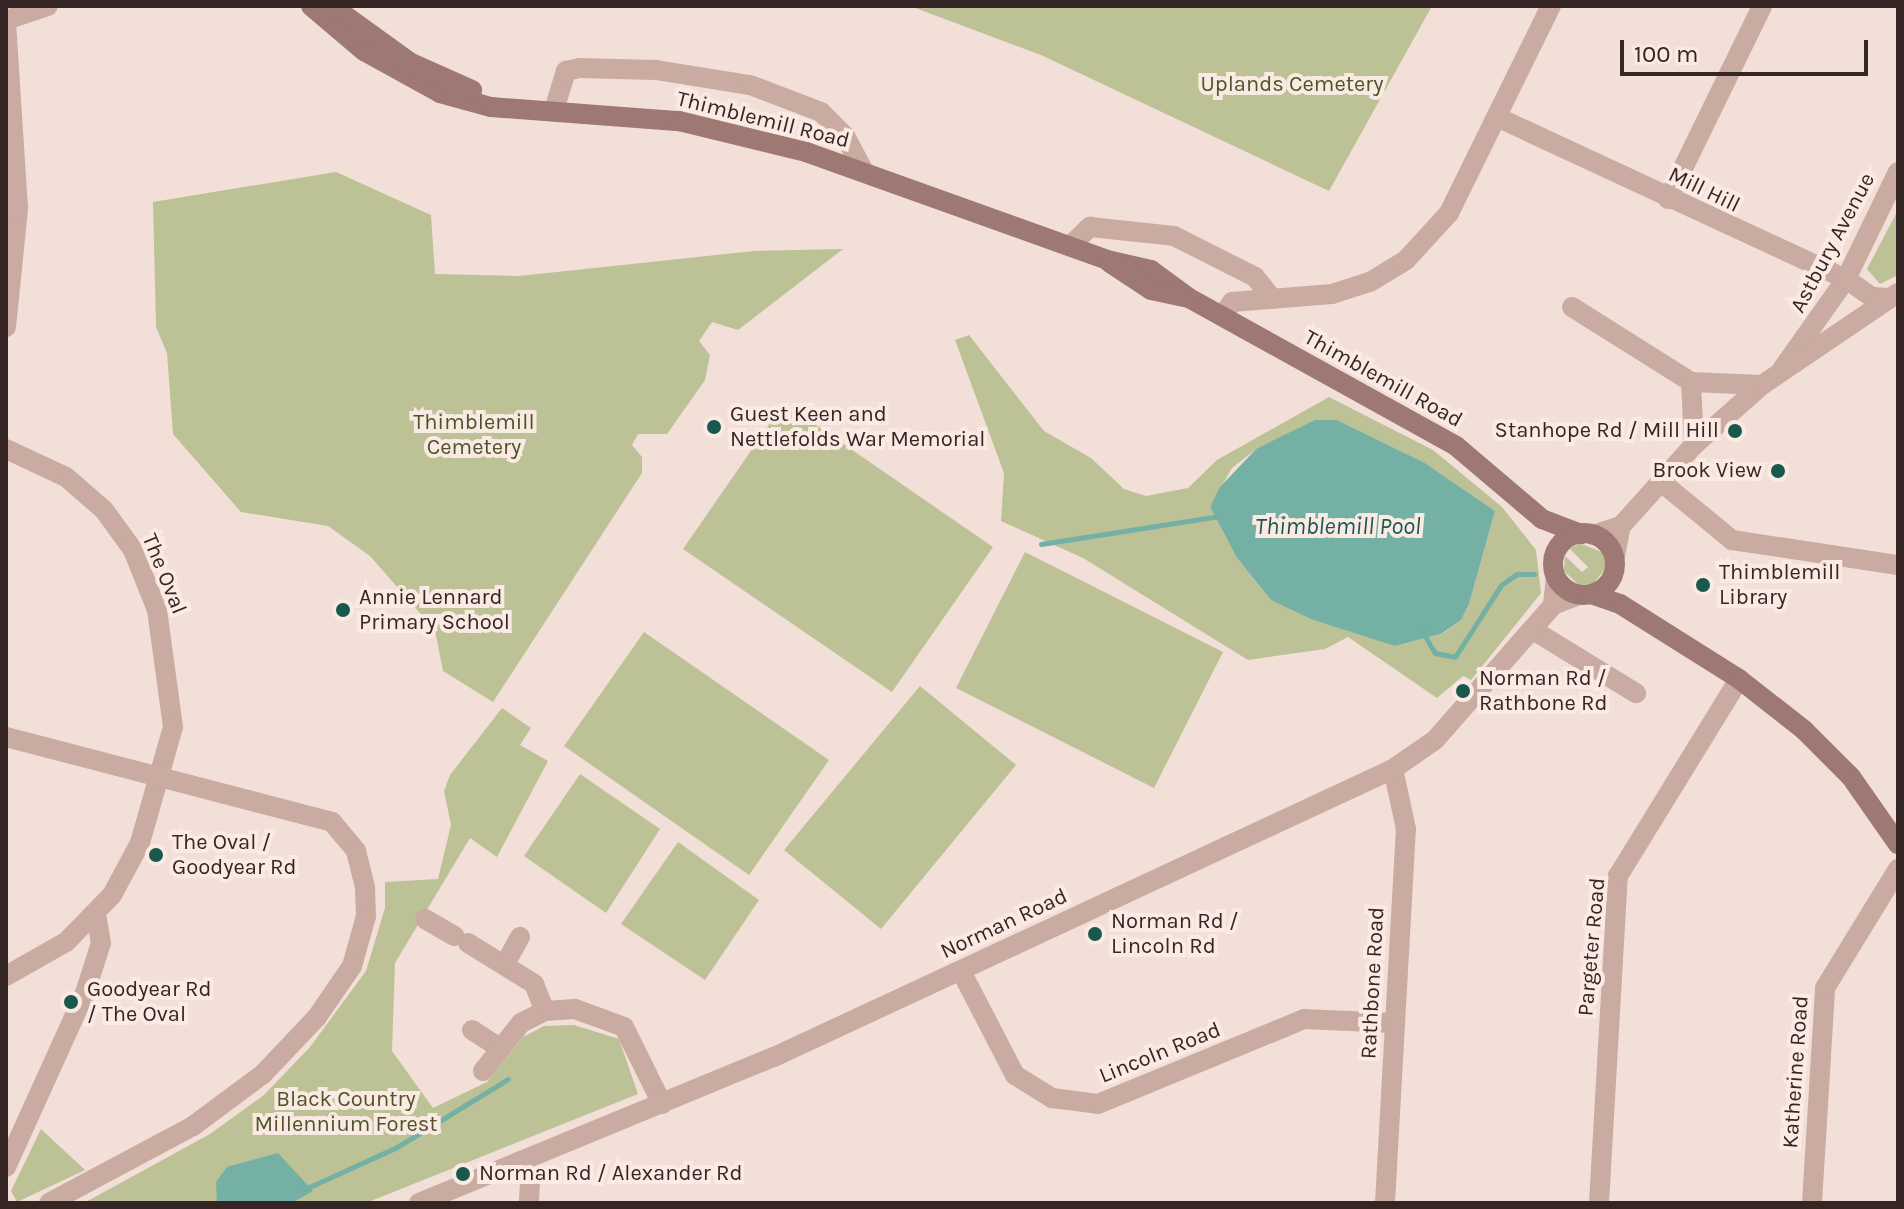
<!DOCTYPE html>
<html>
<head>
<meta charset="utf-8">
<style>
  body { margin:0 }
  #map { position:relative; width:1904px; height:1209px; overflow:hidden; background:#f2dfd7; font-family:Karla,sans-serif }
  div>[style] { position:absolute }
  .green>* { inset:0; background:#bdc196 }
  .water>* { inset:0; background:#74b0a4 }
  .stream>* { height:5px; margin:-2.5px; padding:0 2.5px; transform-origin:2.5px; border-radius:2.5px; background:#74b0a4 }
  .minor>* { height:20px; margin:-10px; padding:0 10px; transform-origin:10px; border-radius:10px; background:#caaba2 }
  .tertiary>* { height:20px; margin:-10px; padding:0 10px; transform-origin:10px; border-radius:10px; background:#caaba2 }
  .secondary>* { height:20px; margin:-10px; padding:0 10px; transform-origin:10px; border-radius:10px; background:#9e7974 }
  .secondary>.ring { margin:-10px; padding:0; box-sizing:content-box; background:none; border:20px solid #9e7974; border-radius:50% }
  .dots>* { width:22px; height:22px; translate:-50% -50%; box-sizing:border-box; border:4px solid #faeae3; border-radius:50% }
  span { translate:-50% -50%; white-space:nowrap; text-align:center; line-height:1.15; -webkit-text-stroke:8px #faeae3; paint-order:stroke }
  .park-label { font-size:22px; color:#4e5428 }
  .street-label { font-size:22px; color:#352625 }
  .poi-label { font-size:22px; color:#352625 }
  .left { translate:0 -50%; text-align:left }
  .right { translate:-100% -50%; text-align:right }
  .water-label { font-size:24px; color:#19584d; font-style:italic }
  .frame { position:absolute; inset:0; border:8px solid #352625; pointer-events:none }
  .scale { position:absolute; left:1620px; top:40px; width:248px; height:36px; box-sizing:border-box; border:4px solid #352625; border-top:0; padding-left:10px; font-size:24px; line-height:28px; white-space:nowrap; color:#352625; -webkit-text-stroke:6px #faeae3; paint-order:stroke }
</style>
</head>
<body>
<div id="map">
  <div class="green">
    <i style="clip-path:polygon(910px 6px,1432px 6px,1329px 191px,1041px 55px)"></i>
    <i style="clip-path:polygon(336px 172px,431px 215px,435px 274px,519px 276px,754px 251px,843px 249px,738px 330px,712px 322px,699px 341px,710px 355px,705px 380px,667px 434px,638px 434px,632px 445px,642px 457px,642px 473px,493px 702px,443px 671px,435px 630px,370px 556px,328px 526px,241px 512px,173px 434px,167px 353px,156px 327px,153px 202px)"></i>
    <i style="clip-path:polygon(1898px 210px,1898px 275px,1880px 284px,1867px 269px)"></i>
    <i style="clip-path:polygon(evenodd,969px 335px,1044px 431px,1091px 458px,1124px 489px,1146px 496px,1188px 488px,1217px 460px,1329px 397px,1433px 450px,1502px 507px,1536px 550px,1541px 593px,1471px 680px,1463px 676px,1437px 698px,1348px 637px,1325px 649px,1248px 660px,1083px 558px,1001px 521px,1004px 473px,955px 340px,969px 335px,1337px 420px,1425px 463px,1495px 511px,1469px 604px,1461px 620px,1442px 634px,1395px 646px,1271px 600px,1237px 558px,1210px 507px,1232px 468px,1256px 449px,1337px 420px)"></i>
    <i style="clip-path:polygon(784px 403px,993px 547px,892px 692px,683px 549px)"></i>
    <i style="clip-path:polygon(1579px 543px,1604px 553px,1606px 568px,1593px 584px,1579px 585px,1564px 571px,1565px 556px,1582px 572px,1588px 567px,1570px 549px)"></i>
    <i style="clip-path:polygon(1025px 552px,1223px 652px,1154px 788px,956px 688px)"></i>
    <i style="clip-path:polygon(644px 632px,829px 760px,749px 875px,564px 746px)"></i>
    <i style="clip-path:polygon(920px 686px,1016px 765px,881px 929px,784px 850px)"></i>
    <i style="clip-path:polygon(502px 708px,531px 728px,520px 745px,548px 761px,497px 857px,470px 838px,395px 963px,392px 1051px,433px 1108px,487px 1082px,523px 1037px,544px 1026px,574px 1025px,619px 1039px,638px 1094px,366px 1203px,84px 1203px,210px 1134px,264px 1095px,310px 1047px,366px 971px,385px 908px,385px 882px,438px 879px,451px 825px,444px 791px,450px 775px)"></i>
    <i style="clip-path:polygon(580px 774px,660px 829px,606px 913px,524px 856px)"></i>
    <i style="clip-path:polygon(678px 842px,759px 900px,705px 980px,621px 924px)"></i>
    <i style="clip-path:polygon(41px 1129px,85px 1170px,17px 1202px,11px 1191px)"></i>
  </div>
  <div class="water">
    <i style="clip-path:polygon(1315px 420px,1337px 420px,1425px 463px,1495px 511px,1469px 604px,1461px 620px,1441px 634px,1395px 646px,1311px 619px,1271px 600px,1237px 558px,1210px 507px,1220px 487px,1256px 449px)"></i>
    <i style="clip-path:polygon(278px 1153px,313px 1191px,292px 1203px,217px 1203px,216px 1182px,227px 1167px)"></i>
  </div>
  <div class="stream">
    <i style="left:1041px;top:544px;width:181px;rotate:-8.9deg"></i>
    <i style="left:1423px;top:633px;width:23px;rotate:59deg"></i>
    <i style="left:1435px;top:653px;width:20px;rotate:11deg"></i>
    <i style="left:1455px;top:657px;width:85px;rotate:-57.4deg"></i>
    <i style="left:1501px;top:585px;width:19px;rotate:-35deg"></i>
    <i style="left:1517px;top:574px;width:17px"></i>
    <i style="left:305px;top:1189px;width:101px;rotate:-24.5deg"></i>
    <i style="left:397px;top:1147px;width:130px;rotate:-31.5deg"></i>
  </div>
  <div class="minor">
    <i style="left:6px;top:20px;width:44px;rotate:-18.4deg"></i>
    <i style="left:554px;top:110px;width:41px;rotate:-72.9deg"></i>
    <i style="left:566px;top:71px;width:14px;rotate:-12deg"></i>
    <i style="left:580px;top:68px;width:76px;rotate:1.5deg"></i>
    <i style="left:656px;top:70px;width:95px;rotate:9.1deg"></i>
    <i style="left:750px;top:85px;width:76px;rotate:20.8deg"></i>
    <i style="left:821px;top:112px;width:34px;rotate:45deg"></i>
    <i style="left:845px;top:136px;width:40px;rotate:62deg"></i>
    <i style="left:1499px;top:118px;width:383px;rotate:24.9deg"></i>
    <i style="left:1846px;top:279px;width:32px;rotate:35deg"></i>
    <i style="left:1872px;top:297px;width:17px;rotate:3deg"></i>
    <i style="left:1668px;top:199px;width:215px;rotate:-64deg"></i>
    <i style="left:1070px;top:246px;width:28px;rotate:-44deg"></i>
    <i style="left:1090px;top:227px;width:84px;rotate:6.1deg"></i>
    <i style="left:1174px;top:236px;width:91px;rotate:26.8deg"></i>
    <i style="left:1255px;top:277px;width:28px;rotate:51deg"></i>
    <i style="left:1572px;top:307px;width:141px;rotate:32.2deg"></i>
    <i style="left:1223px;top:315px;width:16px;rotate:-55deg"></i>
    <i style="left:1232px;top:302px;width:100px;rotate:-4.6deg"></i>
    <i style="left:1332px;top:294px;width:40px;rotate:-18deg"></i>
    <i style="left:1370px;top:282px;width:42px;rotate:-31.4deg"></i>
    <i style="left:1406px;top:260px;width:64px;rotate:-47.5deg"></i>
    <i style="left:1449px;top:213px;width:231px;rotate:-63.8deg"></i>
    <i style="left:6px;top:327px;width:120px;rotate:-84.2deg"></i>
    <i style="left:18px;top:208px;width:188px;rotate:-93.7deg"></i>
    <i style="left:1783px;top:368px;width:109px;rotate:-54.7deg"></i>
    <i style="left:1846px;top:279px;width:119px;rotate:-64.1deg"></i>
    <i style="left:1694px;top:445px;width:63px;rotate:-92.7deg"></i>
    <i style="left:1691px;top:382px;width:71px;rotate:2.4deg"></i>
    <i style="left:6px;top:449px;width:66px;rotate:25deg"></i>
    <i style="left:66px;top:477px;width:50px;rotate:41deg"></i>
    <i style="left:104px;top:510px;width:49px;rotate:54.1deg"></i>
    <i style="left:133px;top:550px;width:65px;rotate:68.2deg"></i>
    <i style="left:157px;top:610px;width:118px;rotate:82.2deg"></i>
    <i style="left:173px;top:727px;width:121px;rotate:105.9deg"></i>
    <i style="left:140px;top:843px;width:59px;rotate:118.3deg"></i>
    <i style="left:112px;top:895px;width:66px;rotate:134.4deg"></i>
    <i style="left:66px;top:942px;width:69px;rotate:150.5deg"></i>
    <i style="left:1660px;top:481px;width:93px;rotate:39.3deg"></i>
    <i style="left:1732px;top:540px;width:168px;rotate:8.6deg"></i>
    <i style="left:1533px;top:630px;width:121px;rotate:31.5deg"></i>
    <i style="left:6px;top:737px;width:337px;rotate:14.6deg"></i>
    <i style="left:332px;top:822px;width:38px;rotate:50deg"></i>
    <i style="left:356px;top:851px;width:38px;rotate:76deg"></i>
    <i style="left:365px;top:888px;width:28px;rotate:88deg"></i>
    <i style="left:366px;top:916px;width:52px;rotate:105.6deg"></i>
    <i style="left:352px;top:966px;width:62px;rotate:124.5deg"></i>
    <i style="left:317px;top:1017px;width:79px;rotate:133.5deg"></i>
    <i style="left:263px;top:1074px;width:87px;rotate:143.4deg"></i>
    <i style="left:193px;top:1126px;width:163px;rotate:151.9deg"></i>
    <i style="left:425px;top:919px;width:34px;rotate:30deg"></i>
    <i style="left:468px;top:943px;width:78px;rotate:31.8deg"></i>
    <i style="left:534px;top:984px;width:29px;rotate:68deg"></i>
    <i style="left:505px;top:964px;width:31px;rotate:-61deg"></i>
    <i style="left:961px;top:971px;width:117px;rotate:62.6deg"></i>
    <i style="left:1015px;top:1075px;width:44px;rotate:31.9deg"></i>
    <i style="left:1052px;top:1098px;width:46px;rotate:7.4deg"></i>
    <i style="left:1098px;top:1104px;width:223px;rotate:-22.4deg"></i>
    <i style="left:1304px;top:1019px;width:90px;rotate:2.5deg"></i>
    <i style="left:472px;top:1030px;width:30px;rotate:33deg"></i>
    <i style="left:483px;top:1071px;width:61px;rotate:-51.6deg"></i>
    <i style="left:521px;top:1023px;width:27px;rotate:-27deg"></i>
    <i style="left:545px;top:1011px;width:30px;rotate:-4deg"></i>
    <i style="left:575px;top:1009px;width:52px;rotate:20.2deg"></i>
    <i style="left:624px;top:1027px;width:86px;rotate:63.7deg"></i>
    <i style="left:520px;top:1161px;width:23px;rotate:65deg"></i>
    <i style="left:530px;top:1182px;width:21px;rotate:93deg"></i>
    <i style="left:6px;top:1167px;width:191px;rotate:-65.6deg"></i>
    <i style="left:85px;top:993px;width:52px;rotate:-72.3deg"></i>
    <i style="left:101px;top:943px;width:28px;rotate:-100deg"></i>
    <i style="left:1385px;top:1203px;width:375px;rotate:-86.8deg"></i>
    <i style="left:1406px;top:829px;width:61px;rotate:-102.2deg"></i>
    <i style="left:1599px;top:1203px;width:328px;rotate:-86.7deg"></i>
    <i style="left:1618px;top:876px;width:231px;rotate:-58.4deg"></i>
    <i style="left:1812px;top:1203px;width:215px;rotate:-86.5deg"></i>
    <i style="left:1825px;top:988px;width:140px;rotate:-58.5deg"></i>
  </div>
  <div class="tertiary">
    <i style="left:1593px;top:535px;width:29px;rotate:-18deg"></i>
    <i style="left:1621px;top:526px;width:109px;rotate:-48deg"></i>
    <i style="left:1694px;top:445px;width:91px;rotate:-41.4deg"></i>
    <i style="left:1762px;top:385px;width:164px;rotate:-34.1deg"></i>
    <i style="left:1614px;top:561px;width:36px;rotate:-79deg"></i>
    <i style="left:1553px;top:605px;width:27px;rotate:-84deg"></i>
    <i style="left:419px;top:1203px;width:384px;rotate:-22.4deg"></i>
    <i style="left:774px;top:1057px;width:683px;rotate:-24.95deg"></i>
    <i style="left:1393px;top:769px;width:51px;rotate:-34.6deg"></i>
    <i style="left:1435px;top:740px;width:179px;rotate:-48.8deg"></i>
    <i style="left:1553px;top:605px;width:28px;rotate:-21deg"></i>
  </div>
  <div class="secondary">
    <i style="left:311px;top:6px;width:70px;rotate:40.3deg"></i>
    <i style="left:364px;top:51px;width:87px;rotate:28.9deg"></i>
    <i style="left:440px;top:93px;width:53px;rotate:15.4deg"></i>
    <i style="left:491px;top:107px;width:189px;rotate:4.3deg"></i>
    <i style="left:679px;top:121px;width:131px;rotate:13.7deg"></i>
    <i style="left:806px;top:152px;width:320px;rotate:19.7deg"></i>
    <i style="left:1107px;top:260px;width:45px;rotate:12.8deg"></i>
    <i style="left:1151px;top:270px;width:47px;rotate:36.4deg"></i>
    <i style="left:1189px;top:298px;width:305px;rotate:29deg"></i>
    <i style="left:1456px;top:446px;width:113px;rotate:40.3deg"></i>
    <i style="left:1542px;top:519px;width:42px;rotate:21deg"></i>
    <i style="left:332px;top:6px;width:97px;rotate:35.8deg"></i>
    <i style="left:411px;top:63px;width:67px;rotate:23.9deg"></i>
    <i style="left:1110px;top:263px;width:49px;rotate:33.4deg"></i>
    <i style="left:1151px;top:290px;width:35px;rotate:12deg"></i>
    <i class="ring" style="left:1553px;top:533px;width:42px;height:42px"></i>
    <i style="left:1591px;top:594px;width:31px;rotate:19deg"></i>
    <i style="left:1620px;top:604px;width:141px;rotate:32.2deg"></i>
    <i style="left:1739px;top:679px;width:83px;rotate:38.1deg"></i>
    <i style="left:1804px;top:730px;width:66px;rotate:45deg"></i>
    <i style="left:1851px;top:777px;width:82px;rotate:55deg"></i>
  </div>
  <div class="dots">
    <i style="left:714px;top:427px;background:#19584d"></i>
    <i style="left:1735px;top:431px;background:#19584d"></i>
    <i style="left:1778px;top:471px;background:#19584d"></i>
    <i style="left:1703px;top:585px;background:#19584d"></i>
    <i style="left:343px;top:610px;background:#19584d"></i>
    <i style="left:1463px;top:691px;background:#19584d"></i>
    <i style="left:156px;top:855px;background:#19584d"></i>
    <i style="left:1095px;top:934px;background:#19584d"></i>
    <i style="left:71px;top:1002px;background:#19584d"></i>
    <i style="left:463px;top:1174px;background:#19584d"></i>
  </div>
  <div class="park-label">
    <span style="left:1292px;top:85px">Uplands Cemetery</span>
    <span style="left:474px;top:435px">Thimblemill<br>Cemetery</span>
    <span style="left:346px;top:1112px">Black Country<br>Millennium Forest</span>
  </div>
  <div class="street-label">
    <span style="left:763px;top:120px;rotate:14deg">Thimblemill Road</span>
    <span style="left:1704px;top:190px;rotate:26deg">Mill Hill</span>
    <span style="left:1833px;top:243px;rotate:-62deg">Astbury Avenue</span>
    <span style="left:1383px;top:379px;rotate:29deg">Thimblemill Road</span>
    <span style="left:164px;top:574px;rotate:68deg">The Oval</span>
    <span style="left:1004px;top:924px;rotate:-25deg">Norman Road</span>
    <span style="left:1592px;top:947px;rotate:-85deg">Pargeter Road</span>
    <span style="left:1373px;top:983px;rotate:-87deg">Rathbone Road</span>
    <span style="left:1160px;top:1053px;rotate:-22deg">Lincoln Road</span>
    <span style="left:1796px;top:1072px;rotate:-86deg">Katherine Road</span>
  </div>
  <div class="poi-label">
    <span class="left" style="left:730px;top:427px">Guest Keen and<br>Nettlefolds War Memorial</span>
    <span class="right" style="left:1719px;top:431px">Stanhope Rd / Mill Hill</span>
    <span class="right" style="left:1762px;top:471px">Brook View</span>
    <span class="left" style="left:1719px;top:585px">Thimblemill<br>Library</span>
    <span class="left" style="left:359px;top:610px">Annie Lennard<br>Primary School</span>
    <span class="left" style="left:1479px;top:691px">Norman Rd /<br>Rathbone Rd</span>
    <span class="left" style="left:172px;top:855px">The Oval /<br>Goodyear Rd</span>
    <span class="left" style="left:1111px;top:934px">Norman Rd /<br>Lincoln Rd</span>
    <span class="left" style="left:87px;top:1002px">Goodyear Rd<br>/ The Oval</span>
    <span class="left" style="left:479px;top:1174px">Norman Rd / Alexander Rd</span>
  </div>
  <div class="water-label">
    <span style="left:1338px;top:527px">Thimblemill Pool</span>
  </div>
  <div class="frame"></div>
  <div class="scale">100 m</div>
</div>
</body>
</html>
